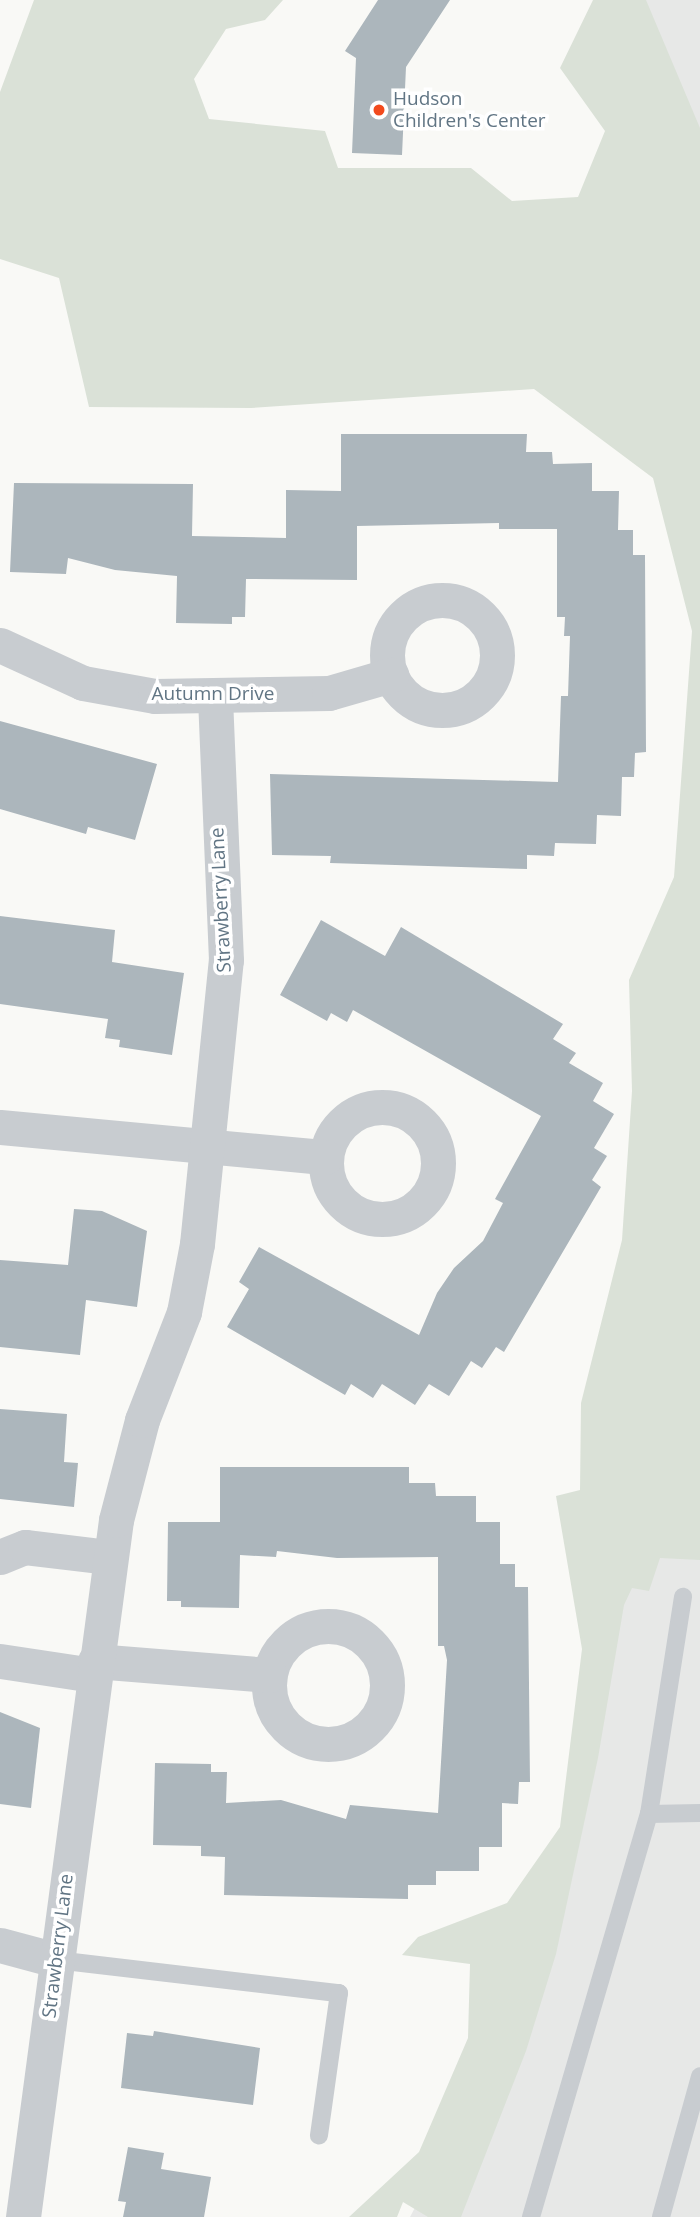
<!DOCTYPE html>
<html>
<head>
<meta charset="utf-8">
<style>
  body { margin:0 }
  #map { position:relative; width:700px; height:2217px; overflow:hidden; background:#f9f9f6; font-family:"Open Sans",sans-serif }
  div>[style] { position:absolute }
  .built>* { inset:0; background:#e7e8e7 }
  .green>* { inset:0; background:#dae1d7 }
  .building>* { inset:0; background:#acb6bc }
  .lane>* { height:18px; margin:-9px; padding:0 9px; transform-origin:9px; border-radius:9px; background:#c8ccd0 }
  .street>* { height:35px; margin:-17.5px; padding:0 17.5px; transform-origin:17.5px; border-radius:17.5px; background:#c8ccd0 }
  .street>.ring { margin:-17.5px; padding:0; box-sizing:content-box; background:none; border:35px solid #c8ccd0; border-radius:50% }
  .dots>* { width:19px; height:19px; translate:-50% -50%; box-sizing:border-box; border:4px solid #fff; border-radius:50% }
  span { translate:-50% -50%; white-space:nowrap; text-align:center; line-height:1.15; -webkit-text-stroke:7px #fff; paint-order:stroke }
  .poi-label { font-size:19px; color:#617584 }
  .left { translate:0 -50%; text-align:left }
  .street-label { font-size:19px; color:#617584 }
</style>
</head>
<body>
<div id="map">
  <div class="built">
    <i style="clip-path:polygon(620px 0,700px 0,700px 240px)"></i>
    <i style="clip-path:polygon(700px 743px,700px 2217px,410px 2217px,555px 1942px)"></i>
  </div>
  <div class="green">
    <i style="clip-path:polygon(34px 0,283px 0,265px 20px,226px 29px,194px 79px,209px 119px,325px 131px,338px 168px,471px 168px,512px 201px,578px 197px,605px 131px,560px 68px,593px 0,646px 0,700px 128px,700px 1560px,660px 1558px,649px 1591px,632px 1588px,624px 1605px,598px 1758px,556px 1954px,526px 2051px,461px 2217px,428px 2217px,403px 2202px,397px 2217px,349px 2217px,419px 2152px,468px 2038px,470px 1964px,402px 1955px,418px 1937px,507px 1903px,560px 1827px,582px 1649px,556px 1496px,580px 1490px,581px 1403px,622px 1240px,632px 1091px,629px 980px,674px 877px,692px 631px,653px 478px,534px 389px,251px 408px,89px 407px,59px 278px,0 259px,0 92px)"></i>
  </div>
  <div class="building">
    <i style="clip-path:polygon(378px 0,450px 0,406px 67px,402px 155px,352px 153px,356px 58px,345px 51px)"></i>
    <i style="clip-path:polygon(341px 434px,527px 434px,526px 452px,552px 452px,553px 464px,592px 463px,592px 491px,619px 491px,618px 530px,633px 530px,633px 555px,645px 555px,646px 752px,635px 753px,634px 777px,622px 777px,621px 816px,597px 815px,596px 844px,555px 843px,554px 856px,527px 855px,527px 869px,330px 863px,331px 856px,272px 855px,270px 774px,558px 782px,561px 696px,568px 696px,570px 636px,564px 636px,565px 617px,557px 617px,557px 529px,499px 529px,499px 523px,357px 526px,357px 580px,246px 579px,245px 617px,232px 617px,232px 624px,176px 623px,177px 576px,115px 570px,68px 558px,66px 574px,10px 572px,14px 483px,193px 484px,192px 536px,286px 538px,286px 490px,341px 491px)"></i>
    <i style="clip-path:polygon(0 721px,157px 764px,135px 840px,88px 827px,86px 834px,0 809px)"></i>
    <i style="clip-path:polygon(0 916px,115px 930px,112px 962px,184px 973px,172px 1055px,119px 1047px,120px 1040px,105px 1038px,108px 1019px,0 1004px)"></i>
    <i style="clip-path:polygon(321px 920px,385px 956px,401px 927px,563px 1024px,553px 1039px,576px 1053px,569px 1063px,603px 1083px,593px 1101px,614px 1114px,594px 1148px,607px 1156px,592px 1180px,601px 1187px,504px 1352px,496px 1347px,482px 1368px,471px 1361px,449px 1396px,429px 1384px,415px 1405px,382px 1384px,373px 1398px,351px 1384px,345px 1395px,227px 1327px,249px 1289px,239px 1282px,259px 1247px,419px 1335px,437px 1293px,454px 1268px,483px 1241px,503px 1203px,495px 1199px,541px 1116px,353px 1010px,347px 1022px,331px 1013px,327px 1021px,280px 995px)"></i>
    <i style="clip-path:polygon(74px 1209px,102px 1211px,147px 1231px,137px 1307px,86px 1300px,80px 1355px,0 1347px,0 1260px,68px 1265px)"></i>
    <i style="clip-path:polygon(0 1409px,67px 1414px,64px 1462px,78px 1463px,74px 1507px,0 1499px)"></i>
    <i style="clip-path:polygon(220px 1467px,409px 1467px,409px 1483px,435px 1483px,436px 1496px,476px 1496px,476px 1522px,500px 1522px,500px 1564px,515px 1564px,515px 1587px,528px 1587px,530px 1782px,519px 1782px,518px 1804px,502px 1803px,502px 1847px,479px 1847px,479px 1871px,436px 1871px,436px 1885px,408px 1885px,408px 1899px,224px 1895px,225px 1857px,201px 1856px,201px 1846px,153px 1845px,155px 1763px,211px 1764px,211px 1772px,227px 1772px,226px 1803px,281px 1800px,346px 1819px,350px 1805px,438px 1813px,447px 1660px,444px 1646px,438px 1646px,438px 1557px,337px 1558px,277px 1551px,276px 1557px,240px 1555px,239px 1608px,181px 1607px,181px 1601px,167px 1601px,168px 1522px,220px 1522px)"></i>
    <i style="clip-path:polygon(0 1712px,40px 1728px,31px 1808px,0 1804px)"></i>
    <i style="clip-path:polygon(154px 2031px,260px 2048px,253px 2105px,121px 2088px,127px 2033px,153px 2036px)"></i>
    <i style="clip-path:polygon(128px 2147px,164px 2153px,161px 2169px,211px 2177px,204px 2217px,123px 2217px,126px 2202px,118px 2201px)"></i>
  </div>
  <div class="lane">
    <i style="left:649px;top:1814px;width:220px;rotate:-81.1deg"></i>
    <i style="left:56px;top:1960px;width:285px;rotate:6.7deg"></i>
    <i style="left:339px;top:1993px;width:144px;rotate:98deg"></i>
    <i style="left:531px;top:2217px;width:420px;rotate:-73.7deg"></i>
    <i style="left:649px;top:1814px;width:51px;rotate:-1.1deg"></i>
    <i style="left:661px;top:2217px;width:146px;rotate:-74.5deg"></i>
  </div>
  <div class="street">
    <i class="ring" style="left:387px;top:600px;width:75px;height:75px"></i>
    <i style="left:0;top:645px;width:91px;rotate:24.6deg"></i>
    <i style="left:83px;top:683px;width:73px;rotate:10.2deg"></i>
    <i style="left:155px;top:696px;width:174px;rotate:-1deg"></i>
    <i style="left:329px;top:693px;width:65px;rotate:-16.2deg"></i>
    <i class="ring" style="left:326px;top:1107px;width:77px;height:77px"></i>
    <i style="left:0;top:1127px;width:327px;rotate:5.3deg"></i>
    <i style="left:0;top:1557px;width:27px;rotate:-22deg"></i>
    <i style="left:25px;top:1547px;width:85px;rotate:6.8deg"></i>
    <i class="ring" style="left:269px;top:1626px;width:83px;height:83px"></i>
    <i style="left:0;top:1661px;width:94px;rotate:8.6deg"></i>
    <i style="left:95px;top:1661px;width:175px;rotate:4.6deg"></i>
    <i style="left:0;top:1945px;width:58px;rotate:15deg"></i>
    <i style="left:23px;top:2217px;width:703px;rotate:-82.4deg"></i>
    <i style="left:116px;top:1520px;width:103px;rotate:-75.4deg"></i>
    <i style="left:142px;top:1420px;width:116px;rotate:-68.7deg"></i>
    <i style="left:184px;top:1312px;width:69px;rotate:-79.2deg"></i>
    <i style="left:197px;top:1244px;width:285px;rotate:-84.2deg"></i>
    <i style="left:226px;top:960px;width:264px;rotate:-92.4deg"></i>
  </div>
  <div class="dots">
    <i style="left:379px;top:110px;background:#f24a1d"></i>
  </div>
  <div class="poi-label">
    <span class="left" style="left:393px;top:110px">Hudson<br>Children's Center</span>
  </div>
  <div class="street-label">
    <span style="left:213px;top:694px">Autumn Drive</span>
    <span style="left:221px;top:900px;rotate:-93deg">Strawberry Lane</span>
    <span style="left:58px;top:1946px;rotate:-83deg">Strawberry Lane</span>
  </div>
</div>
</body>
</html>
